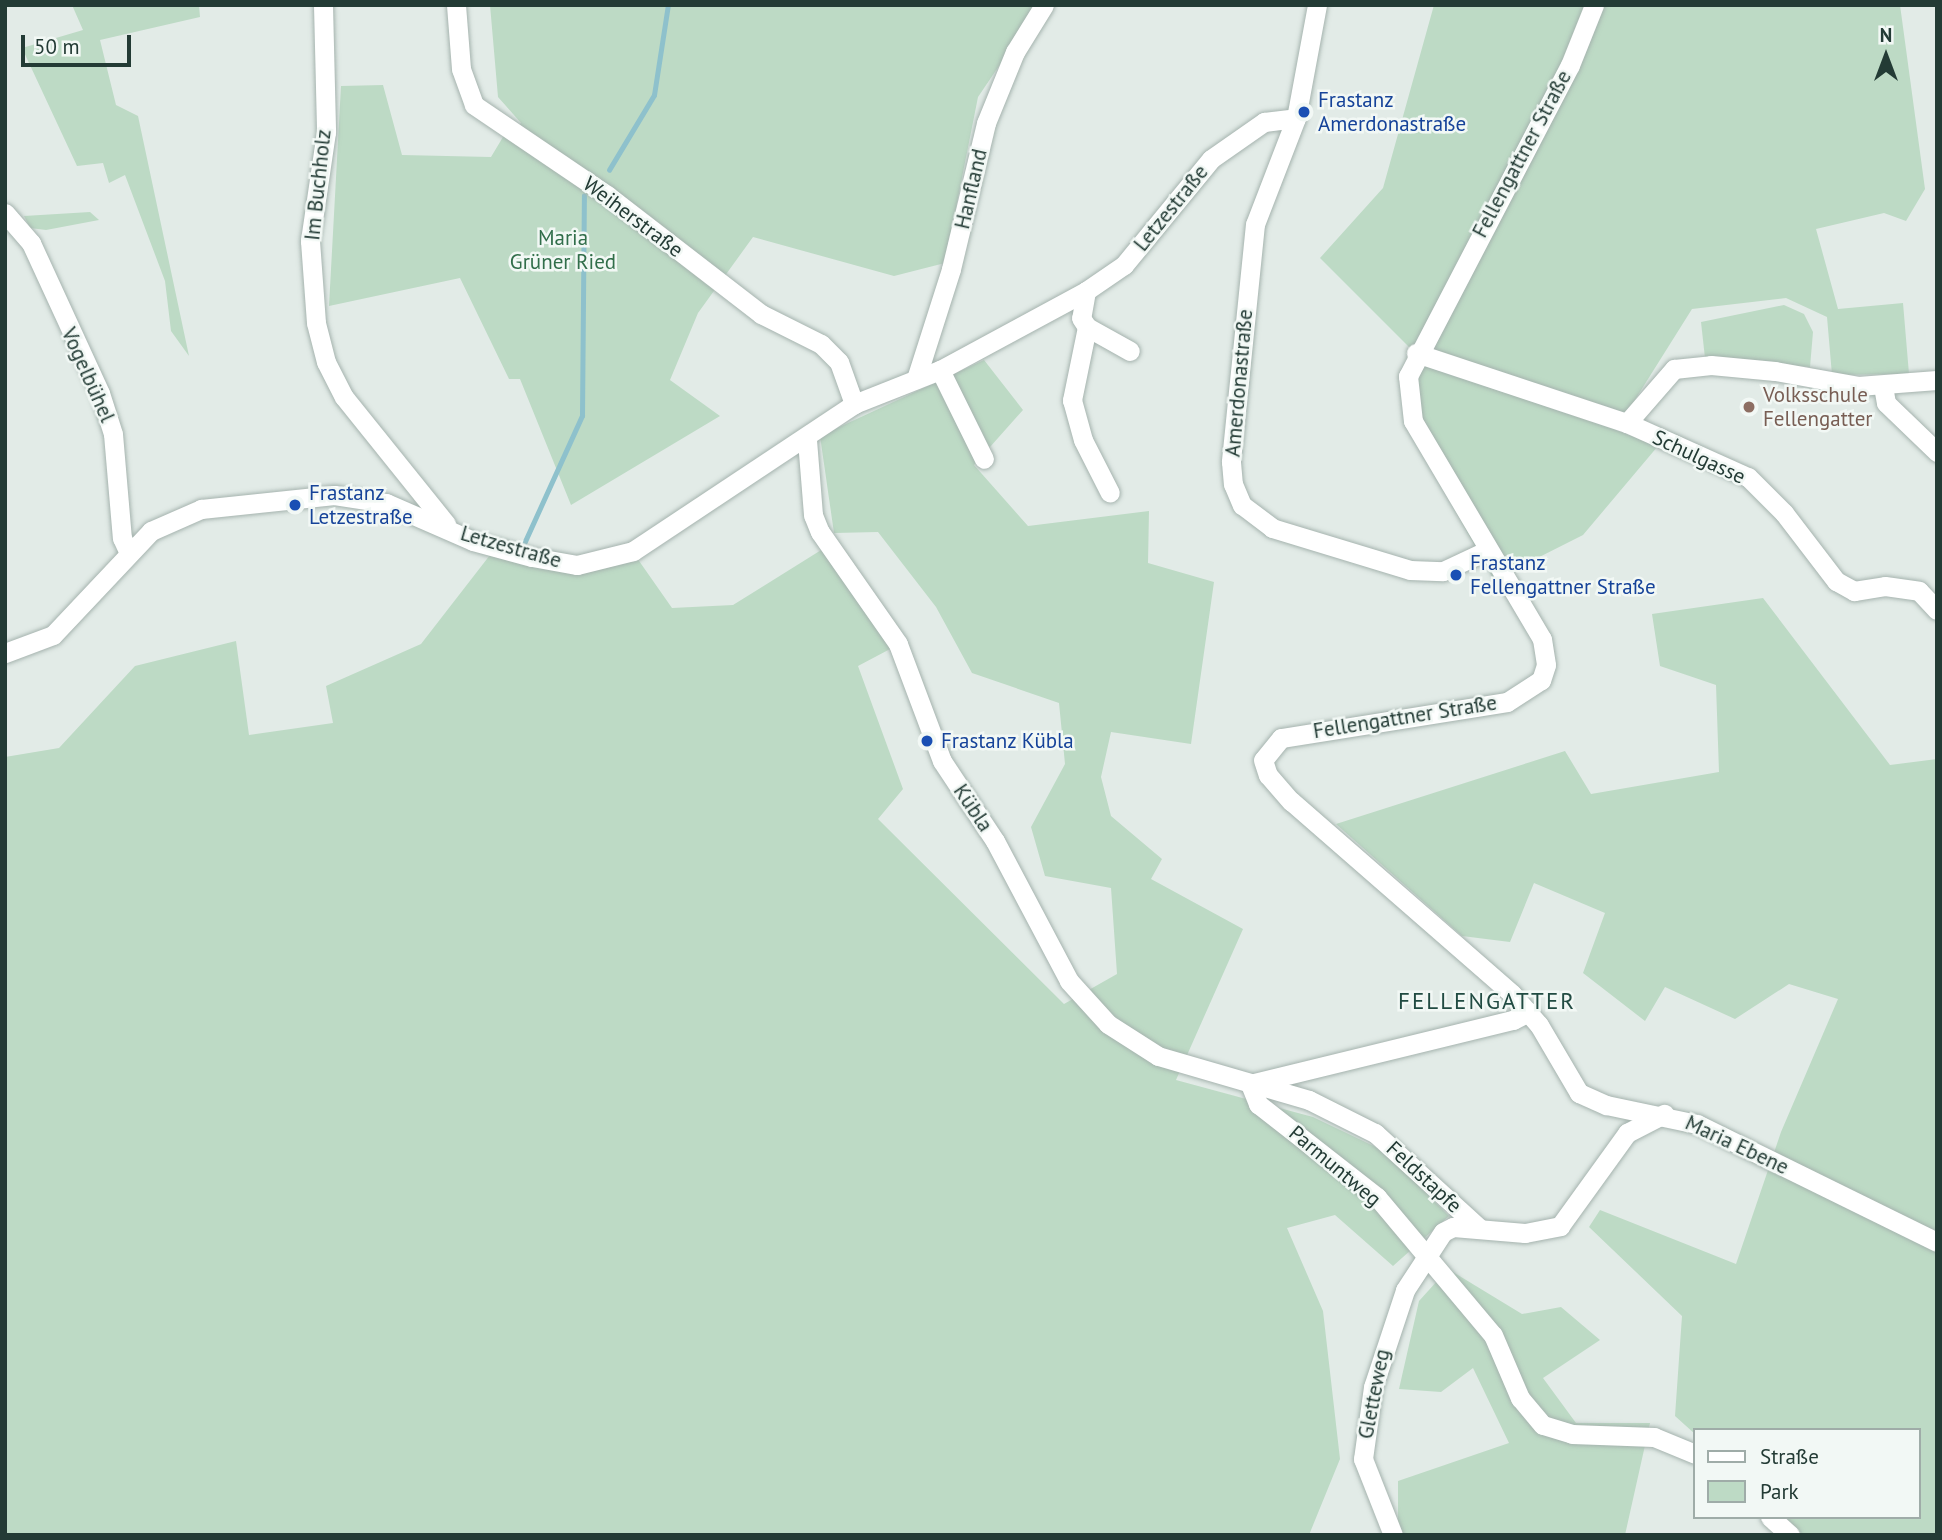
<!DOCTYPE html>
<html>
<head>
<meta charset="utf-8">
<style>
  body { margin:0 }
  #map { position:relative; width:1942px; height:1540px; overflow:hidden; background:#e2ebe7; font-family:"PT Sans",sans-serif }
  div>[style] { position:absolute }
  .green>* { inset:0; background:#bddac5 }
  .stream>* { height:4.5px; margin:-2.25px; padding:0 2.25px; transform-origin:2.25px; border-radius:2.25px; background:#8ec1cc }
  .roads { filter:drop-shadow(0 0 2px #a5b3ae) drop-shadow(0 0 2px #a5b3ae) }
  .minor>* { height:19px; margin:-9.5px; padding:0 9.5px; transform-origin:9.5px; border-radius:9.5px; background:#fff }
  .dots>* { width:19px; height:19px; translate:-50% -50%; box-sizing:border-box; border:4px solid #f2f8f5; border-radius:50% }
  span { translate:-50% -50%; white-space:nowrap; text-align:center; line-height:1.15; -webkit-text-stroke:5px #f2f8f5; paint-order:stroke }
  .transit-label { font-size:21px; color:#164399 }
  .left { translate:0 -50%; text-align:left }
  .street-label { font-size:21px; color:#233b35 }
  .park-label { font-size:21px; color:#316e4a }
  .education-label { font-size:21px; color:#785e54 }
  .neighbourhood-label { font-size:23px; color:#214b42; letter-spacing:2px }
  .frame { position:absolute; inset:0; border:7px solid #233b35; pointer-events:none }
  .legend { position:absolute; left:1693px; top:1428px; width:228px; height:91px; box-sizing:border-box; background:#f2f8f5; border:2px solid #9faca8; margin:0; padding:9px 12px; list-style:none; font-size:21px; color:#233b35 }
  .legend li { display:flex; align-items:center; gap:14px; height:35px }
  .legend b { width:35px; border:2px solid #9faca8 }
  .north { position:absolute; left:1851px; top:21px; width:70px; height:70px; -webkit-text-stroke:5px #f2f8f5; paint-order:stroke; rotate:0deg; font-size:19px; font-weight:700; line-height:28px; text-align:center; color:#233b35 }
  .north::after { content:''; display:block; margin:auto; width:24px; height:32px; background:#233b35; clip-path:polygon(50% 0,100% 100%,50% 72%,0 100%) }
  .scale { position:absolute; left:21px; top:35px; width:110px; height:32px; box-sizing:border-box; border:4px solid #233b35; border-top:0; padding-left:9px; font-size:21px; line-height:24px; white-space:nowrap; color:#233b35; -webkit-text-stroke:5px #f2f8f5; paint-order:stroke }
</style>
</head>
<body>
<div id="map">
  <div class="green">
    <i style="clip-path:polygon(72px 5px,199px 5px,200px 17px,100px 40px,116px 105px,138px 116px,189px 356px,171px 331px,165px 281px,125px 175px,109px 183px,103px 163px,77px 166px,22px 48px,83px 30px)"></i>
    <i style="clip-path:polygon(490px 5px,1040px 5px,978px 97px,945px 263px,894px 276px,753px 237px,698px 313px,670px 380px,720px 416px,571px 505px,520px 379px,509px 379px,460px 278px,329px 306px,341px 86px,383px 85px,402px 155px,491px 157px,503px 137px,521px 123px,498px 97px)"></i>
    <i style="clip-path:polygon(1434px 5px,1900px 5px,1925px 189px,1906px 221px,1884px 213px,1816px 229px,1838px 309px,1903px 303px,1909px 374px,1832px 375px,1827px 317px,1786px 298px,1692px 309px,1616px 430px,1658px 446px,1583px 535px,1494px 580px,1415px 439px,1411px 349px,1320px 258px,1383px 188px)"></i>
    <i style="clip-path:polygon(90px 212px,99px 220px,46px 230px,30px 228px,24px 216px)"></i>
    <i style="clip-path:polygon(1784px 305px,1804px 314px,1813px 332px,1810px 367px,1705px 358px,1701px 322px)"></i>
    <i style="clip-path:polygon(984px 360px,1023px 410px,974px 465px,1028px 526px,1149px 511px,1148px 563px,1214px 582px,1191px 744px,1111px 732px,1101px 777px,1111px 816px,1162px 859px,1151px 879px,1243px 929px,1176px 1080px,1313px 1117px,1384px 1151px,1449px 1216px,1393px 1266px,1335px 1215px,1287px 1228px,1323px 1311px,1340px 1459px,1309px 1535px,5px 1535px,5px 757px,59px 748px,135px 666px,236px 641px,249px 735px,333px 723px,326px 686px,421px 644px,490px 555px,584px 573px,637px 558px,672px 608px,733px 605px,826px 547px,892px 648px,858px 666px,903px 789px,878px 819px,1064px 1004px,1117px 974px,1111px 888px,1045px 876px,1031px 827px,1065px 764px,1059px 703px,972px 673px,936px 607px,878px 532px,834px 533px,820px 436px)"></i>
    <i style="clip-path:polygon(1763px 598px,1890px 765px,1937px 759px,1937px 1535px,1803px 1535px,1785px 1517px,1919px 1517px,1919px 1430px,1695px 1430px,1695px 1434px,1675px 1416px,1682px 1316px,1589px 1227px,1600px 1210px,1736px 1264px,1781px 1132px,1838px 999px,1789px 984px,1735px 1019px,1665px 987px,1645px 1021px,1583px 973px,1605px 913px,1534px 883px,1510px 942px,1462px 936px,1336px 824px,1565px 751px,1591px 794px,1719px 772px,1716px 685px,1660px 666px,1652px 614px)"></i>
    <i style="clip-path:polygon(1448px 1269px,1522px 1314px,1561px 1307px,1600px 1340px,1543px 1378px,1576px 1423px,1650px 1423px,1625px 1535px,1398px 1535px,1398px 1481px,1509px 1443px,1473px 1368px,1441px 1392px,1399px 1389px,1419px 1301px)"></i>
  </div>
  <div class="stream">
    <i style="left:609px;top:170px;width:87px;rotate:-59deg"></i>
    <i style="left:654px;top:95px;width:91px;rotate:-81.2deg"></i>
    <i style="left:522px;top:548px;width:145px;rotate:-65.6deg"></i>
    <i style="left:582px;top:416px;width:220px;rotate:-89.5deg"></i>
  </div>
  <div class="roads">
    <div class="minor">
      <i style="left:323px;top:5px;width:127px;rotate:88.6deg"></i>
      <i style="left:326px;top:132px;width:110px;rotate:98.4deg"></i>
      <i style="left:310px;top:241px;width:82px;rotate:85.8deg"></i>
      <i style="left:316px;top:323px;width:40px;rotate:75.6deg"></i>
      <i style="left:326px;top:362px;width:39px;rotate:63deg"></i>
      <i style="left:344px;top:397px;width:163px;rotate:51.2deg"></i>
      <i style="left:456px;top:5px;width:64px;rotate:85.5deg"></i>
      <i style="left:461px;top:69px;width:38px;rotate:70deg"></i>
      <i style="left:474px;top:105px;width:161px;rotate:34.1deg"></i>
      <i style="left:607px;top:195px;width:195px;rotate:37.7deg"></i>
      <i style="left:761px;top:314px;width:67px;rotate:26.6deg"></i>
      <i style="left:821px;top:344px;width:25px;rotate:45deg"></i>
      <i style="left:839px;top:362px;width:45px;rotate:70.3deg"></i>
      <i style="left:1317px;top:5px;width:115px;rotate:100.5deg"></i>
      <i style="left:1296px;top:118px;width:114px;rotate:111.1deg"></i>
      <i style="left:1255px;top:224px;width:239px;rotate:95.8deg"></i>
      <i style="left:1231px;top:462px;width:22px;rotate:85deg"></i>
      <i style="left:1233px;top:484px;width:23px;rotate:67deg"></i>
      <i style="left:1242px;top:505px;width:38px;rotate:37deg"></i>
      <i style="left:1272px;top:528px;width:144px;rotate:16.9deg"></i>
      <i style="left:1410px;top:570px;width:33px;rotate:2deg"></i>
      <i style="left:1443px;top:571px;width:50px;rotate:-25deg"></i>
      <i style="left:1594px;top:5px;width:65px;rotate:111.8deg"></i>
      <i style="left:1570px;top:65px;width:351px;rotate:117.5deg"></i>
      <i style="left:1408px;top:376px;width:45px;rotate:83.7deg"></i>
      <i style="left:1413px;top:421px;width:253px;rotate:59.4deg"></i>
      <i style="left:1542px;top:639px;width:26px;rotate:81deg"></i>
      <i style="left:1546px;top:665px;width:16px;rotate:108deg"></i>
      <i style="left:1541px;top:680px;width:40px;rotate:147.1deg"></i>
      <i style="left:1507px;top:702px;width:229px;rotate:170.9deg"></i>
      <i style="left:1281px;top:738px;width:28px;rotate:129deg"></i>
      <i style="left:1263px;top:760px;width:16px;rotate:72deg"></i>
      <i style="left:1268px;top:775px;width:35px;rotate:49deg"></i>
      <i style="left:1291px;top:801px;width:293px;rotate:41.1deg"></i>
      <i style="left:1512px;top:994px;width:41px;rotate:48.9deg"></i>
      <i style="left:1539px;top:1025px;width:79px;rotate:59.5deg"></i>
      <i style="left:1579px;top:1093px;width:30px;rotate:24deg"></i>
      <i style="left:1606px;top:1105px;width:93px;rotate:11.8deg"></i>
      <i style="left:1697px;top:1124px;width:267px;rotate:26.2deg"></i>
      <i style="left:5px;top:213px;width:40px;rotate:49deg"></i>
      <i style="left:31px;top:243px;width:165px;rotate:65.3deg"></i>
      <i style="left:100px;top:393px;width:43px;rotate:72.4deg"></i>
      <i style="left:113px;top:434px;width:104px;rotate:85.1deg"></i>
      <i style="left:122px;top:538px;width:14px;rotate:65deg"></i>
      <i style="left:1086px;top:291px;width:27px;rotate:100deg"></i>
      <i style="left:1081px;top:318px;width:11px;rotate:56deg"></i>
      <i style="left:1087px;top:327px;width:75px;rotate:101.6deg"></i>
      <i style="left:1072px;top:400px;width:41px;rotate:74.6deg"></i>
      <i style="left:1083px;top:440px;width:59px;rotate:63deg"></i>
      <i style="left:1087px;top:327px;width:49px;rotate:29.2deg"></i>
      <i style="left:1416px;top:353px;width:222px;rotate:18.4deg"></i>
      <i style="left:1627px;top:423px;width:133px;rotate:24.1deg"></i>
      <i style="left:1748px;top:477px;width:51px;rotate:45deg"></i>
      <i style="left:1784px;top:513px;width:86px;rotate:52.6deg"></i>
      <i style="left:1836px;top:581px;width:21px;rotate:29deg"></i>
      <i style="left:1854px;top:591px;width:31px;rotate:-9deg"></i>
      <i style="left:1885px;top:586px;width:34px;rotate:8deg"></i>
      <i style="left:1919px;top:591px;width:26px;rotate:47deg"></i>
      <i style="left:940px;top:370px;width:99px;rotate:63.7deg"></i>
      <i style="left:916px;top:379px;width:115px;rotate:-72.3deg"></i>
      <i style="left:951px;top:269px;width:150px;rotate:-76.5deg"></i>
      <i style="left:986px;top:123px;width:77px;rotate:-67.8deg"></i>
      <i style="left:1015px;top:52px;width:55px;rotate:-58.3deg"></i>
      <i style="left:1883px;top:386px;width:17px;rotate:80deg"></i>
      <i style="left:1886px;top:403px;width:71px;rotate:43.9deg"></i>
      <i style="left:1627px;top:423px;width:72px;rotate:-49deg"></i>
      <i style="left:1674px;top:369px;width:37px;rotate:-6deg"></i>
      <i style="left:1711px;top:365px;width:64px;rotate:5.4deg"></i>
      <i style="left:1775px;top:371px;width:84px;rotate:10.2deg"></i>
      <i style="left:1858px;top:386px;width:79px;rotate:-4.3deg"></i>
      <i style="left:807px;top:440px;width:75px;rotate:85.4deg"></i>
      <i style="left:813px;top:515px;width:18px;rotate:68deg"></i>
      <i style="left:820px;top:532px;width:136px;rotate:55.1deg"></i>
      <i style="left:898px;top:644px;width:125px;rotate:69.4deg"></i>
      <i style="left:942px;top:761px;width:96px;rotate:56.5deg"></i>
      <i style="left:995px;top:841px;width:158px;rotate:62.1deg"></i>
      <i style="left:1069px;top:981px;width:58px;rotate:47.8deg"></i>
      <i style="left:1108px;top:1024px;width:59px;rotate:32.6deg"></i>
      <i style="left:1158px;top:1056px;width:157px;rotate:16.2deg"></i>
      <i style="left:1309px;top:1100px;width:74px;rotate:26.6deg"></i>
      <i style="left:1375px;top:1133px;width:141px;rotate:42.4deg"></i>
      <i style="left:5px;top:653px;width:51px;rotate:-20.6deg"></i>
      <i style="left:53px;top:635px;width:143px;rotate:-46.7deg"></i>
      <i style="left:151px;top:531px;width:55px;rotate:-23.7deg"></i>
      <i style="left:201px;top:509px;width:134px;rotate:-6deg"></i>
      <i style="left:334px;top:495px;width:53px;rotate:8.7deg"></i>
      <i style="left:386px;top:503px;width:95px;rotate:23.6deg"></i>
      <i style="left:473px;top:541px;width:61px;rotate:15.2deg"></i>
      <i style="left:532px;top:557px;width:46px;rotate:10.1deg"></i>
      <i style="left:577px;top:565px;width:58px;rotate:-14deg"></i>
      <i style="left:633px;top:551px;width:265px;rotate:-33.6deg"></i>
      <i style="left:854px;top:404px;width:92px;rotate:-21.6deg"></i>
      <i style="left:940px;top:370px;width:166px;rotate:-28.4deg"></i>
      <i style="left:1086px;top:291px;width:46px;rotate:-34.4deg"></i>
      <i style="left:1124px;top:265px;width:137px;rotate:-50.6deg"></i>
      <i style="left:1211px;top:159px;width:65px;rotate:-34.9deg"></i>
      <i style="left:1264px;top:122px;width:32px;rotate:-7deg"></i>
      <i style="left:1250px;top:1084px;width:22px;rotate:68deg"></i>
      <i style="left:1258px;top:1104px;width:151px;rotate:38deg"></i>
      <i style="left:1377px;top:1197px;width:180px;rotate:50deg"></i>
      <i style="left:1493px;top:1335px;width:69px;rotate:66.8deg"></i>
      <i style="left:1520px;top:1398px;width:35px;rotate:50deg"></i>
      <i style="left:1543px;top:1425px;width:30px;rotate:17deg"></i>
      <i style="left:1572px;top:1434px;width:82px;rotate:2.1deg"></i>
      <i style="left:1654px;top:1437px;width:44px;rotate:22.5deg"></i>
      <i style="left:1250px;top:1084px;width:271px;rotate:-13.7deg"></i>
      <i style="left:1513px;top:1020px;width:18px;rotate:-27deg"></i>
      <i style="left:1770px;top:1517px;width:27px;rotate:42deg"></i>
      <i style="left:1393px;top:1535px;width:82px;rotate:-111.5deg"></i>
      <i style="left:1363px;top:1459px;width:73px;rotate:-82.1deg"></i>
      <i style="left:1373px;top:1387px;width:102px;rotate:-71.7deg"></i>
      <i style="left:1405px;top:1290px;width:69px;rotate:-56.8deg"></i>
      <i style="left:1443px;top:1232px;width:11px;rotate:-27deg"></i>
      <i style="left:1453px;top:1227px;width:72px;rotate:4.8deg"></i>
      <i style="left:1525px;top:1233px;width:36px;rotate:-11deg"></i>
      <i style="left:1560px;top:1226px;width:115px;rotate:-54.2deg"></i>
      <i style="left:1627px;top:1133px;width:42px;rotate:-27.2deg"></i>
    </div>
  </div>
  <div class="dots">
    <i style="left:1304px;top:112px;background:#1a4fb4"></i>
    <i style="left:1749px;top:407px;background:#8d6e63"></i>
    <i style="left:295px;top:505px;background:#1a4fb4"></i>
    <i style="left:1456px;top:575px;background:#1a4fb4"></i>
    <i style="left:927px;top:741px;background:#1a4fb4"></i>
  </div>
  <div class="transit-label">
    <span class="left" style="left:1318px;top:112px">Frastanz<br>Amerdonastraße</span>
    <span class="left" style="left:309px;top:505px">Frastanz<br>Letzestraße</span>
    <span class="left" style="left:1470px;top:575px">Frastanz<br>Fellengattner Straße</span>
    <span class="left" style="left:941px;top:741px">Frastanz Kübla</span>
  </div>
  <div class="street-label">
    <span style="left:1522px;top:154px;rotate:-62deg">Fellengattner Straße</span>
    <span style="left:318px;top:185px;rotate:-84deg">Im Buchholz</span>
    <span style="left:971px;top:189px;rotate:-77deg">Hanfland</span>
    <span style="left:1171px;top:208px;rotate:-51deg">Letzestraße</span>
    <span style="left:633px;top:217px;rotate:37deg">Weiherstraße</span>
    <span style="left:88px;top:375px;rotate:66deg">Vogelbühel</span>
    <span style="left:1239px;top:383px;rotate:-85deg">Amerdonastraße</span>
    <span style="left:1699px;top:457px;rotate:25deg">Schulgasse</span>
    <span style="left:511px;top:547px;rotate:16deg">Letzestraße</span>
    <span style="left:1405px;top:717px;rotate:-9deg">Fellengattner Straße</span>
    <span style="left:973px;top:808px;rotate:56deg">Kübla</span>
    <span style="left:1737px;top:1145px;rotate:25deg">Maria Ebene</span>
    <span style="left:1335px;top:1166px;rotate:40deg">Parmuntweg</span>
    <span style="left:1424px;top:1177px;rotate:43deg">Feldstapfe</span>
    <span style="left:1374px;top:1394px;rotate:-79deg">Gletteweg</span>
  </div>
  <div class="park-label">
    <span style="left:563px;top:250px">Maria<br>Grüner Ried</span>
  </div>
  <div class="education-label">
    <span class="left" style="left:1763px;top:407px">Volksschule<br>Fellengatter</span>
  </div>
  <div class="neighbourhood-label">
    <span style="left:1487px;top:1001px">FELLENGATTER</span>
  </div>
  <div class="frame"></div>
  <ul class="legend">
  <li><b style="height:9px;background:#fff"></b>Straße</li>
  <li><b style="height:19px;background:#bddac5"></b>Park</li>
  </ul>
  <div class="north">N</div>
  <div class="scale">50 m</div>
</div>
</body>
</html>
